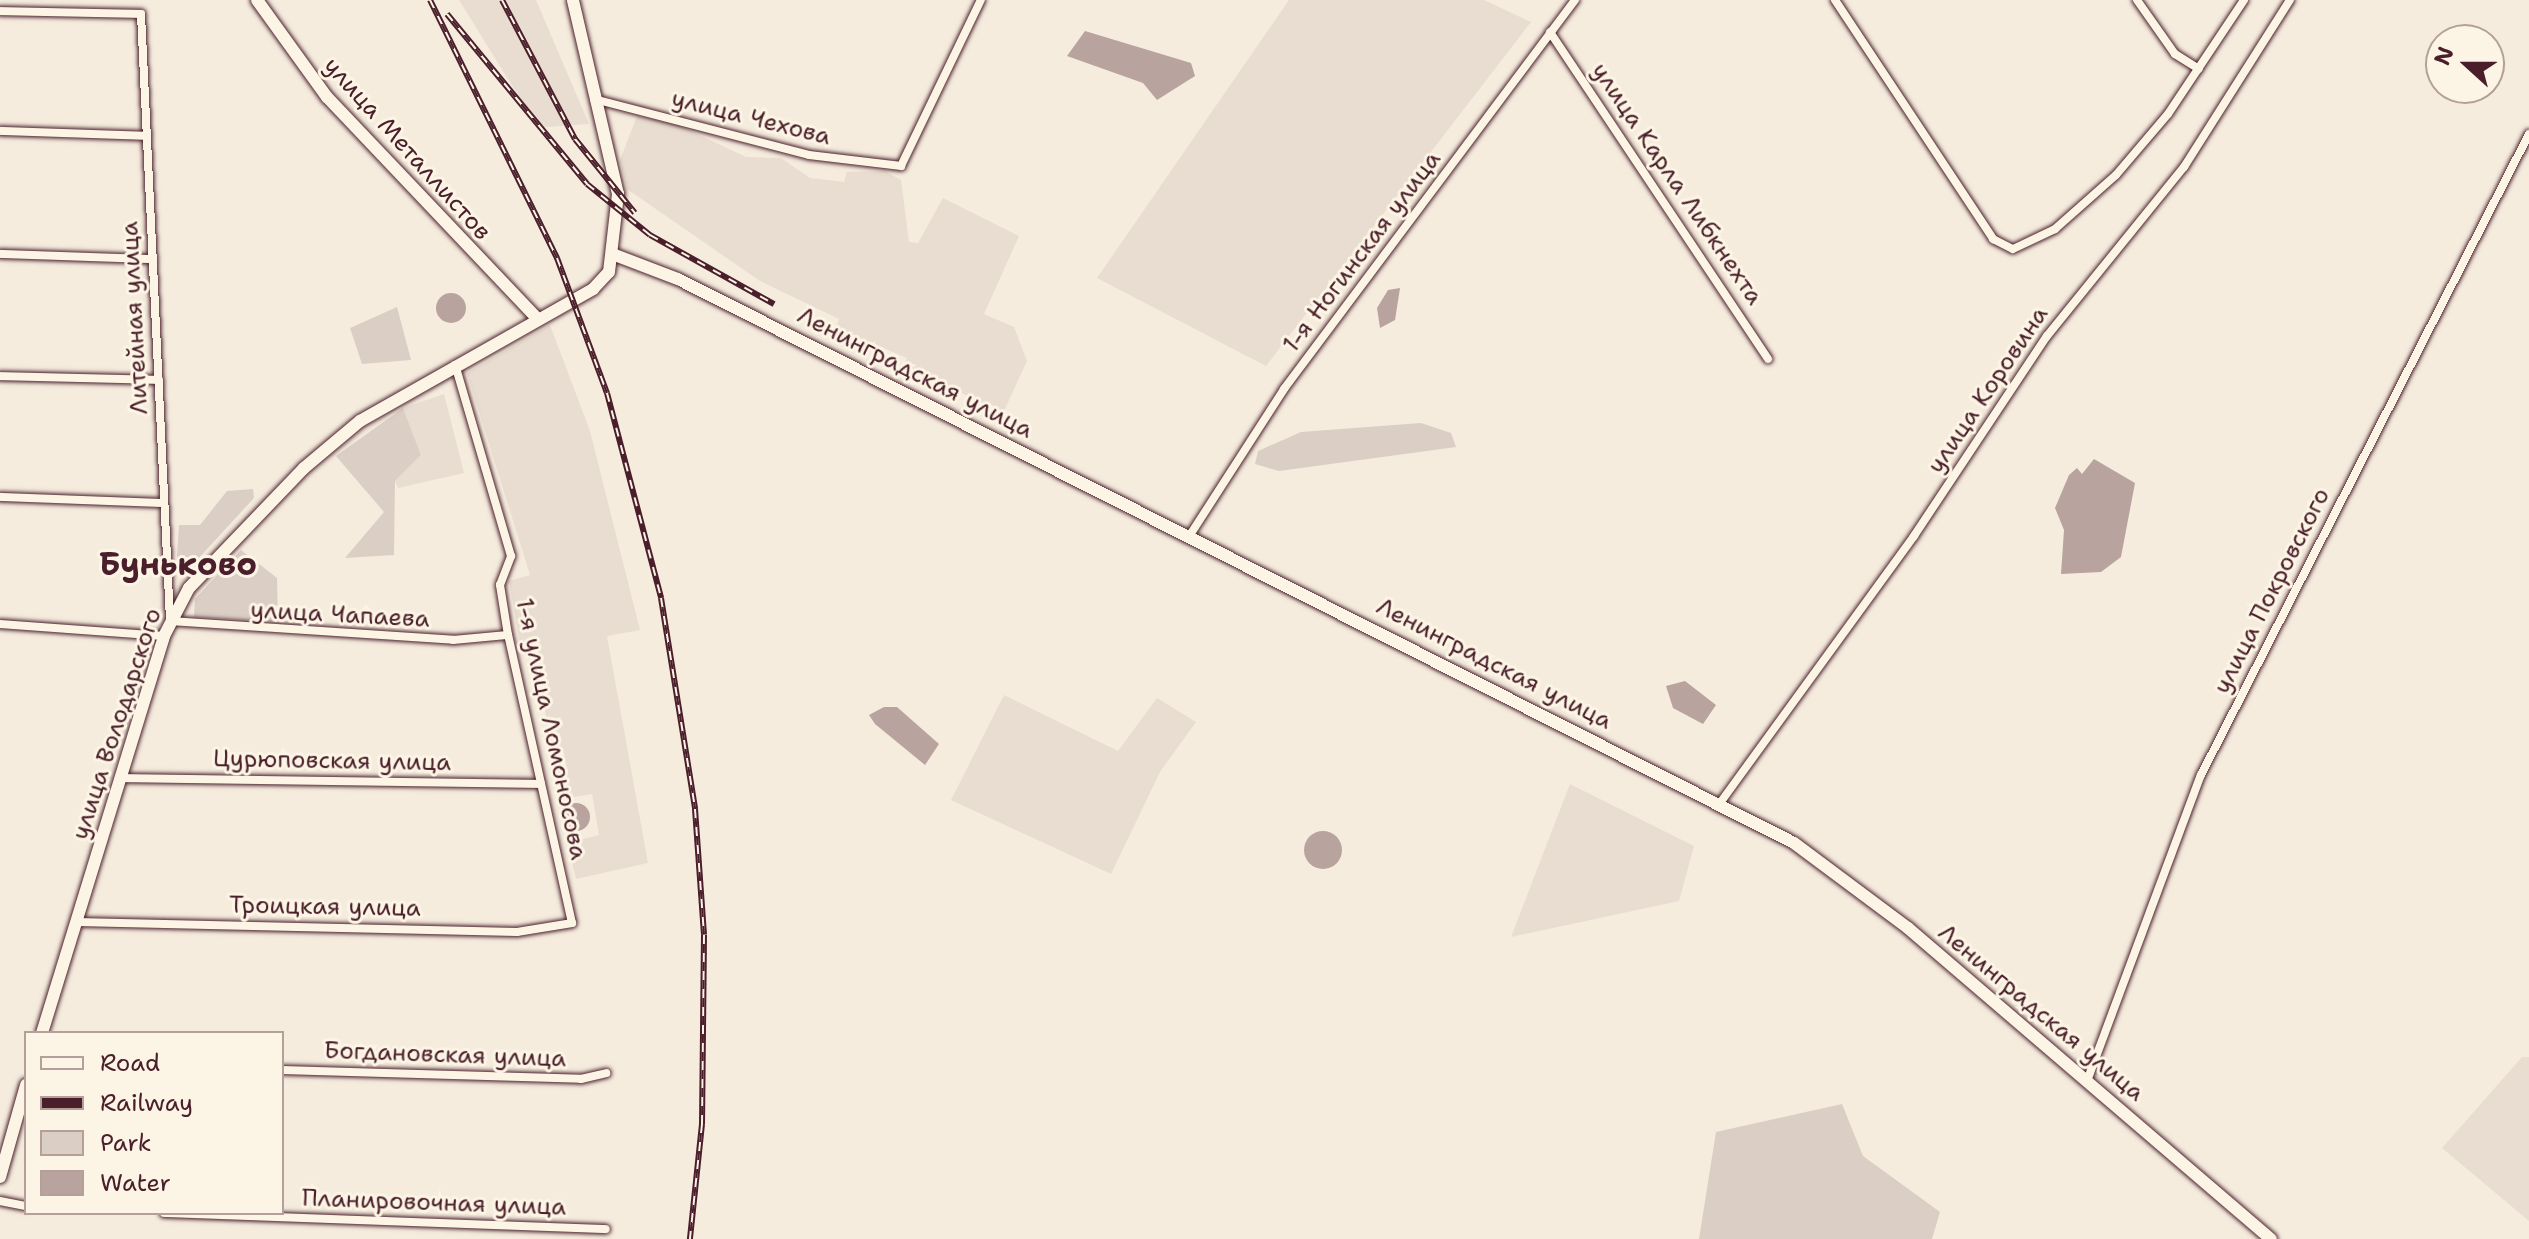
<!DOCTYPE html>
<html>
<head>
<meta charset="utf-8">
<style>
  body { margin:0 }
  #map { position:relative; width:2529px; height:1239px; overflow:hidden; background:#f5ecde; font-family:"Shantell Sans",sans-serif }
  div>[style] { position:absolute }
  .built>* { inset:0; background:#e8ddd0 }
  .green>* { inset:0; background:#dbcec4 }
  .water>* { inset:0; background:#b8a39e }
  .round { border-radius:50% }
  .roads { filter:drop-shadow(0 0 2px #4a1f2b) drop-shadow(0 0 2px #4a1f2b) }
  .street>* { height:8px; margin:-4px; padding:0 4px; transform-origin:4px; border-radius:4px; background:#fcf5e5 }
  .secondary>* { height:12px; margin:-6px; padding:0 6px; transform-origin:6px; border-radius:6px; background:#fcf5e5 }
  .rail>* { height:6px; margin-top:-3px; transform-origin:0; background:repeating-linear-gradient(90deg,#fcf5e5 0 9px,#4a1f2b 0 18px); box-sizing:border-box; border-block:2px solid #4a1f2b }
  span { translate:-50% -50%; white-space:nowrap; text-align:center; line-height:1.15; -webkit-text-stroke:6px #fcf5e5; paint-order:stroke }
  .street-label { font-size:24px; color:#4a1f2b }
  .district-label { font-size:32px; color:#4a1f2b; font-weight:700 }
  .legend { position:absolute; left:24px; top:1031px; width:260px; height:184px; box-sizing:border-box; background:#fcf5e5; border:2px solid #b59f9b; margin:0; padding:10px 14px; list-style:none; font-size:24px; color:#4a1f2b }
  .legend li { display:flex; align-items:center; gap:16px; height:40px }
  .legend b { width:40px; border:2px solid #b59f9b }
  .north { position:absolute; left:2425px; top:24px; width:80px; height:80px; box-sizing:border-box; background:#fcf5e5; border:2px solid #b59f9b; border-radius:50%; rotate:291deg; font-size:22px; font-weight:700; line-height:32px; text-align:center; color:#4a1f2b }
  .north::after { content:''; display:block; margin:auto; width:28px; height:36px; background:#4a1f2b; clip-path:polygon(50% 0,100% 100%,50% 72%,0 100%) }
</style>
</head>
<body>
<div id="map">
  <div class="built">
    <i style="clip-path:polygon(459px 0,536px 0,589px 124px,545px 127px,531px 116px)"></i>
    <i style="clip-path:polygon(1289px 0,1484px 0,1531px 22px,1266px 366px,1097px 278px)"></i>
    <i style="clip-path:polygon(637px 116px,678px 125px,746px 157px,781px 158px,810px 178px,844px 182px,847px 172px,885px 171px,901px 180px,909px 242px,918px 243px,943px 198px,1019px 236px,984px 314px,1014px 327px,1027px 361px,1003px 413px,904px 365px,907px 358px,836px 328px,839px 319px,760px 281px,627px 189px,620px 160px)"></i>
    <i style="clip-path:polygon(550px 325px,590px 431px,640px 630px,607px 636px,648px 863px,576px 879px,567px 843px,599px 835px,592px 794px,560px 799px,538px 669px,532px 670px,526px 642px,520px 643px,509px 581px,530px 575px,467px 373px)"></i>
    <i style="clip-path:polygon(444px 394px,464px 473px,398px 488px,395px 481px,421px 455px,403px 408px)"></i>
    <i style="clip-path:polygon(1004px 695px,1118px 751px,1157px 698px,1196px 722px,1160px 772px,1111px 874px,951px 800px)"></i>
    <i style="clip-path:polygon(1570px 784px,1694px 846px,1679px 901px,1511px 937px)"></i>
    <i style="clip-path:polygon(2522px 1057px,2529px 1057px,2529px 1221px,2442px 1148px)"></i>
  </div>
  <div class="green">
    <i style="clip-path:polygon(397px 307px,411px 360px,362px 364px,350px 328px)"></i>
    <i style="clip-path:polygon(403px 408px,421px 455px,395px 481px,394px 555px,345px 558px,384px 512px,336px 456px)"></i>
    <i style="clip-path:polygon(1421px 423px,1451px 433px,1456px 447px,1279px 471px,1255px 464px,1258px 451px,1301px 432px)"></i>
    <i style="clip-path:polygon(253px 489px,254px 498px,186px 572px,176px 572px,179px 525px,200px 525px,227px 491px)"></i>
    <i style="clip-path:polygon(241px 550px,277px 578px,278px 622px,194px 617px,195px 599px)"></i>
    <i style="clip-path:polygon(1842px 1104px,1863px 1156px,1940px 1212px,1932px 1239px,1699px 1239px,1716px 1132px)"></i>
  </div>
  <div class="water">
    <i style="clip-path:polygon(1085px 31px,1191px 63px,1195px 76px,1157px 100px,1143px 83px,1067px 56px)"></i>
    <i style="clip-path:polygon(1400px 288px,1395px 320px,1380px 328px,1377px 308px,1388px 290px)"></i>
    <i class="round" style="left:436px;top:293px;width:30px;height:30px"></i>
    <i style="clip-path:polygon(2094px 459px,2135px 483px,2121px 557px,2101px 572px,2061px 574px,2064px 530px,2055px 508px,2069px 475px,2077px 468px,2082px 474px)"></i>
    <i style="clip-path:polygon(1685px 681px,1716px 705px,1703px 724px,1673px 708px,1666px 686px)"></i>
    <i style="clip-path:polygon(884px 707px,897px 707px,939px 744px,925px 765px,875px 724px,869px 715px)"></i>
    <i class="round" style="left:562px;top:803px;width:28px;height:28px"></i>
    <i class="round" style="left:1304px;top:831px;width:38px;height:38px"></i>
  </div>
  <div class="roads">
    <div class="street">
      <i style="left:1835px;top:0;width:287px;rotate:56.5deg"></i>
      <i style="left:1993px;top:239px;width:22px;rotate:27deg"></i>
      <i style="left:2013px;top:249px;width:47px;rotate:-25.5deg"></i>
      <i style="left:2055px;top:229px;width:81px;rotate:-41.5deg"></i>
      <i style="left:2116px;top:175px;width:80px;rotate:-49.6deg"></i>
      <i style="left:2168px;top:114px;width:137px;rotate:-56.3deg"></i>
      <i style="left:2137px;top:0;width:66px;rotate:54.9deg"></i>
      <i style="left:2175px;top:54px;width:28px;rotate:32deg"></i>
      <i style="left:0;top:11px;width:141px;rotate:1.2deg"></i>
      <i style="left:141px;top:14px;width:608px;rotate:87.26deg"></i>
      <i style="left:170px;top:621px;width:284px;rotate:3.8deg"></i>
      <i style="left:453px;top:640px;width:55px;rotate:-5.2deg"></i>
      <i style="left:1550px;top:32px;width:393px;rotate:56.3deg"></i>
      <i style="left:594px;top:99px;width:222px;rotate:14.6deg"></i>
      <i style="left:809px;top:155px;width:93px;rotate:6.8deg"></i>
      <i style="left:901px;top:166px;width:184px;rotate:-64.3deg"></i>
      <i style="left:0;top:131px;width:147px;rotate:1.9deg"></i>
      <i style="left:0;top:254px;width:151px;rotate:1.9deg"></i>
      <i style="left:0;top:376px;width:159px;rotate:1.4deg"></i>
      <i style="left:0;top:497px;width:164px;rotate:2.1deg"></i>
      <i style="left:1190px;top:535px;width:174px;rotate:-57.2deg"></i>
      <i style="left:1284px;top:389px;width:486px;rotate:-53.2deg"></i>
      <i style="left:0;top:624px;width:164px;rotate:4.2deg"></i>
      <i style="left:121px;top:778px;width:420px;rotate:0.8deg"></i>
      <i style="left:1720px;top:803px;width:330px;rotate:-54deg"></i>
      <i style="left:1914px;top:536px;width:240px;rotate:-56.4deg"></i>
      <i style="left:2047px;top:336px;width:218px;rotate:-51deg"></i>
      <i style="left:2184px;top:167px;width:198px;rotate:-57.6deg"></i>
      <i style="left:77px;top:922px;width:440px;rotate:1.3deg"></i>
      <i style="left:517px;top:932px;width:56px;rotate:-9.3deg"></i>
      <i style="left:572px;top:923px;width:295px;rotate:-102.5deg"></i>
      <i style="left:508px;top:635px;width:51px;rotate:-99.1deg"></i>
      <i style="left:500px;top:585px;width:31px;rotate:-69deg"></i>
      <i style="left:511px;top:556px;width:199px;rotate:-106.3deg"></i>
      <i style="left:282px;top:1070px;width:299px;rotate:1.7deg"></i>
      <i style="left:581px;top:1079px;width:26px;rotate:-13deg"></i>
      <i style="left:2087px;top:1081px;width:327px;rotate:-69.6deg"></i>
      <i style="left:2201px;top:775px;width:720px;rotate:-62.9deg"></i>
      <i style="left:0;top:1201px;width:26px;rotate:11deg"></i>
      <i style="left:164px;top:1213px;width:442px;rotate:2.1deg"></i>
    </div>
    <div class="secondary">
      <i style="left:257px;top:0;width:120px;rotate:54.2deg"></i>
      <i style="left:327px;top:97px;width:303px;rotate:46.5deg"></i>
      <i style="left:615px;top:255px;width:67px;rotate:20.9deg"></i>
      <i style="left:678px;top:279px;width:1250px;rotate:26.81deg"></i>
      <i style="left:1794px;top:843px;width:142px;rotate:36.7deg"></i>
      <i style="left:1908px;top:928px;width:478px;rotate:40.6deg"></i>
      <i style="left:42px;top:1033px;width:415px;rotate:-72.9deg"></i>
      <i style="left:164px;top:636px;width:54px;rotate:-62.5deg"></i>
      <i style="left:189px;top:588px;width:166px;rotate:-46.2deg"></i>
      <i style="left:304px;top:468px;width:73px;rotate:-40deg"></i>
      <i style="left:360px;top:421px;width:268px;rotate:-29.5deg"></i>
      <i style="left:593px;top:289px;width:23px;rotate:-47deg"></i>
      <i style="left:609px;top:272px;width:79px;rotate:-83.4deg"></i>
      <i style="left:618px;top:194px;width:199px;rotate:-103.1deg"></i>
      <i style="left:0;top:1177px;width:96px;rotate:-74.2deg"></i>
    </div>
  </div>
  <div class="rail">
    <i style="left:430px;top:0;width:288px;rotate:63.8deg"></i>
    <i style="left:557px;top:258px;width:144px;rotate:69.7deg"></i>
    <i style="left:607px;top:393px;width:212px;rotate:75.2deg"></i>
    <i style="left:661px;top:598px;width:214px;rotate:80.8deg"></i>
    <i style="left:695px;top:809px;width:126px;rotate:85.9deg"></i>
    <i style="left:704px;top:935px;width:189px;rotate:90.6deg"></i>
    <i style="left:702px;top:1124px;width:116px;rotate:96deg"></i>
    <i style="left:502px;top:0;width:157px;rotate:62.3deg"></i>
    <i style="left:575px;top:139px;width:95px;rotate:51deg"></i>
    <i style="left:447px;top:14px;width:220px;rotate:50.5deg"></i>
    <i style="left:587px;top:184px;width:81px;rotate:39deg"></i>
    <i style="left:650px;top:235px;width:142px;rotate:29.1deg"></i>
  </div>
  <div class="street-label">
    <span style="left:751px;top:118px;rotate:14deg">улица Чехова</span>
    <span style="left:407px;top:149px;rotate:48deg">улица Металлистов</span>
    <span style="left:1677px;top:184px;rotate:56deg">улица Карла Либкнехта</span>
    <span style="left:1362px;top:252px;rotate:-53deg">1-я Ногинская улица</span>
    <span style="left:135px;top:318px;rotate:-93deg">Литейная улица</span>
    <span style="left:915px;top:373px;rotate:27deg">Ленинградская улица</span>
    <span style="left:1988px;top:390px;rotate:-56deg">улица Коровина</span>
    <span style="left:2272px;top:591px;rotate:-63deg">улица Покровского</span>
    <span style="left:340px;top:615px;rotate:3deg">улица Чапаева</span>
    <span style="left:1494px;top:664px;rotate:27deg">Ленинградская улица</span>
    <span style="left:117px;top:724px;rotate:-72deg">улица Володарского</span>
    <span style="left:551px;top:729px;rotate:78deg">1-я улица Ломоносова</span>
    <span style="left:332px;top:761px;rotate:1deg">Цурюповская улица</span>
    <span style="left:325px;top:907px;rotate:1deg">Троицкая улица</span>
    <span style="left:2041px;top:1013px;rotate:40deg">Ленинградская улица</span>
    <span style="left:445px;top:1055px;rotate:2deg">Богдановская улица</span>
    <span style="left:434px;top:1203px;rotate:2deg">Планировочная улица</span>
  </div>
  <div class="district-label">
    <span style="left:178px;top:564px">Буньково</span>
  </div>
  <ul class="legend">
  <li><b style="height:10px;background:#fcf5e5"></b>Road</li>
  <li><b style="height:10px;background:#4a1f2b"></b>Railway</li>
  <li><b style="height:22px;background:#dbcec4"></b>Park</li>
  <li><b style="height:22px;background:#b8a39e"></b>Water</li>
  </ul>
  <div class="north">N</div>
</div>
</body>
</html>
